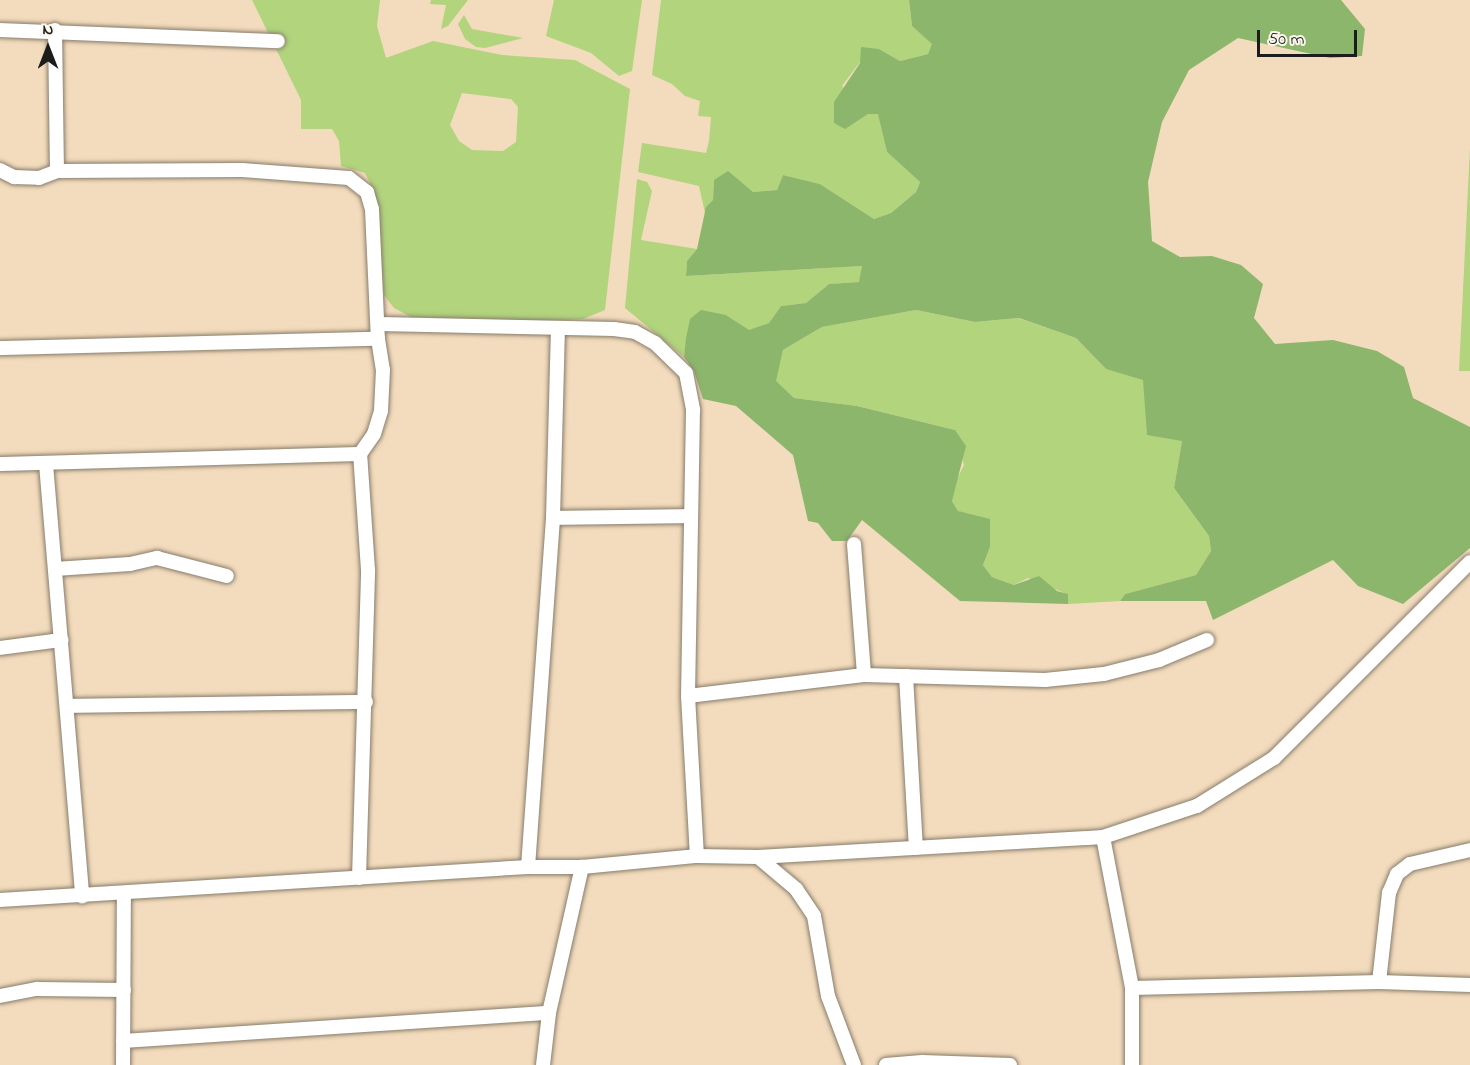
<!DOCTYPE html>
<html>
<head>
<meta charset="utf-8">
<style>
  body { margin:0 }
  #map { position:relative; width:1470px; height:1065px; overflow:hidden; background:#f3dcbd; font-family:"Indie Flower",sans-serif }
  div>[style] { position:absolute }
  .green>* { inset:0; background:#b1d47d }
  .forest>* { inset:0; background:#8cb66c }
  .roads { filter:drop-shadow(0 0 2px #887c6c) drop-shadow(0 0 2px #887c6c) }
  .minor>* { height:14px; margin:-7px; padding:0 7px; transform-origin:7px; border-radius:7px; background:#fff }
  span { translate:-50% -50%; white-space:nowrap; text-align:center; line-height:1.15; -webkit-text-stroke:4.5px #fbf7ec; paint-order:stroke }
  .north { position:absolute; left:18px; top:18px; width:60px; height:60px; -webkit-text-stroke:4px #fbf7ec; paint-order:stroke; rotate:0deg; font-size:16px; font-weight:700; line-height:24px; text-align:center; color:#1c1c1c }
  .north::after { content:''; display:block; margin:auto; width:21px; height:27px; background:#1c1c1c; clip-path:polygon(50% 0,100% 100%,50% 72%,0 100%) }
  .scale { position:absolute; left:1257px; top:30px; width:100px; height:27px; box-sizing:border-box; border:3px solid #1c1c1c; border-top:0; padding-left:8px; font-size:18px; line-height:21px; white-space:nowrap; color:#1c1c1c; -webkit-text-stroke:4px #fbf7ec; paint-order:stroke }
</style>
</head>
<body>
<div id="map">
  <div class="green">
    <i style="clip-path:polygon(evenodd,252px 0,380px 0,377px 26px,386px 58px,433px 41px,502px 55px,575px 60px,630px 89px,605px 310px,583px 319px,542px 321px,411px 317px,394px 308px,384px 295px,371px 185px,365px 173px,341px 166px,339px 141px,332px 129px,301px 129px,301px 100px,252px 0,462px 93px,511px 99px,518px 107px,516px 142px,503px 151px,472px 150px,459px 141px,450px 125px,462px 93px)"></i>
    <i style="clip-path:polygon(431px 0,468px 0,448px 26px,441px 29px,446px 5px,430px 4px)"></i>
    <i style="clip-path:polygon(554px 0,642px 0,632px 71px,619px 76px,591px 53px,546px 36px)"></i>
    <i style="clip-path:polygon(661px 0,909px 0,912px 26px,933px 44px,928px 54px,900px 61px,879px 49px,860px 62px,842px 86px,868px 114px,879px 114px,887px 152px,920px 182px,916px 192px,891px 213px,874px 219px,820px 184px,783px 175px,777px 190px,753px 192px,739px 184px,714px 180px,713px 200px,705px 213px,699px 186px,638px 172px,642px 143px,706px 153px,709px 141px,711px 117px,698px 116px,700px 101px,685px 96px,672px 84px,652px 75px)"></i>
    <i style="clip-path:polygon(464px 15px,472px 29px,523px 38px,485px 48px,476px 47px,465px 39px,458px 24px)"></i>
    <i style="clip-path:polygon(1470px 148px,1470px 371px,1459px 371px)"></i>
    <i style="clip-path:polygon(637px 179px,647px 182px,652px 191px,641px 240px,697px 249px,687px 261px,686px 276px,862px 266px,860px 282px,829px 284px,806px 303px,781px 306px,769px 323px,749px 331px,726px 315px,690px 320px,684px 357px,625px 308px)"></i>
    <i style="clip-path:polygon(916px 310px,975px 322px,1018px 318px,1076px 338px,1106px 369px,1143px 379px,1182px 441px,1174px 488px,1209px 536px,1211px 551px,1196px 575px,1125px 594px,1120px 601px,1068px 604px,1067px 594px,1028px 578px,1014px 585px,992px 577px,983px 565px,990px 547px,972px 517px,958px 511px,952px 501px,953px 487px,964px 465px,955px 430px,857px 406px,794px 398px,775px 381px,783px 350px,822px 327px)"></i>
  </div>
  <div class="forest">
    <i style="clip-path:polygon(909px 0,1341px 0,1365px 29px,1362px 56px,1330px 58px,1238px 38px,1189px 70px,1162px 122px,1148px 182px,1152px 241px,1180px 257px,1212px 256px,1241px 265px,1263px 284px,1254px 318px,1275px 344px,1333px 340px,1377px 351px,1404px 367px,1413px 398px,1470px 427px,1470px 548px,1403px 604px,1358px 586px,1333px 560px,1213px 620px,1206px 601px,1120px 601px,1125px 594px,1196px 575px,1211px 551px,1209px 536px,1174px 488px,1182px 441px,1147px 435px,1143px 380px,1106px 369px,1076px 338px,1019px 318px,975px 322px,916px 310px,822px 327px,783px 350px,776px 381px,794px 398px,857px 406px,955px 430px,966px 446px,952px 501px,958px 511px,990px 519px,990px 547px,983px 565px,992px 577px,1014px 585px,1039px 576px,1057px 591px,1068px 594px,1068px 604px,960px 601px,862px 520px,847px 541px,832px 541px,818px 523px,808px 521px,793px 455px,736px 406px,703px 399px,694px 371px,684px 357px,686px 338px,690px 319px,701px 310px,726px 315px,749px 330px,769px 323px,781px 306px,806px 303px,829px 284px,859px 282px,862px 266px,686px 276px,687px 261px,697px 249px,706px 207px,713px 200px,714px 180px,728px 171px,753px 192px,777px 190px,783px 175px,820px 184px,874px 219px,891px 213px,916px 192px,920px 182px,887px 152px,878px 114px,868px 114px,845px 129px,834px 123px,834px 102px,860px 63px,861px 47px,879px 49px,900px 61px,928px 54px,932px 44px,912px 26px)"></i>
  </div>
  <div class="roads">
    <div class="minor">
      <i style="left:0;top:30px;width:278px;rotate:2.3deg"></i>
      <i style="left:55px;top:30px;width:141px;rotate:89.2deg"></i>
      <i style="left:0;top:170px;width:16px;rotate:27deg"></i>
      <i style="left:14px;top:177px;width:25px;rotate:2deg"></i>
      <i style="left:39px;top:178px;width:19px;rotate:-21deg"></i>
      <i style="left:57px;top:171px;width:185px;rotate:-0.3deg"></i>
      <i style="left:242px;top:170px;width:107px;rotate:4.3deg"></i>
      <i style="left:349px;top:178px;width:23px;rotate:38deg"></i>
      <i style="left:367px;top:192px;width:18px;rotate:74deg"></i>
      <i style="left:372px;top:209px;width:130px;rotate:87.4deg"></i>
      <i style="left:378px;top:339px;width:31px;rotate:81deg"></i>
      <i style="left:383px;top:370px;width:41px;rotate:92.8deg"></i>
      <i style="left:381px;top:411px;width:24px;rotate:107deg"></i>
      <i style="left:374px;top:434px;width:24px;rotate:125deg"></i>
      <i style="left:360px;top:454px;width:360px;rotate:178.4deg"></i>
      <i style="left:379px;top:324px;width:235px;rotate:1.2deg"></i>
      <i style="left:614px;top:329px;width:21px;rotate:8deg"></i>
      <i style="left:635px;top:332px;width:23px;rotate:29deg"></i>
      <i style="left:655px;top:343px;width:43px;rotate:44.1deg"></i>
      <i style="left:686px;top:373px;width:38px;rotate:79deg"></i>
      <i style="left:693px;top:410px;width:286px;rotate:91deg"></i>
      <i style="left:688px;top:696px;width:160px;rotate:86.8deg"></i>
      <i style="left:0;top:348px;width:378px;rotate:-1.4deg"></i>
      <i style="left:46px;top:464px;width:434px;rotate:85.2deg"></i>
      <i style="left:553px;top:518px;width:138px;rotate:-0.8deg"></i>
      <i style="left:854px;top:544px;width:131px;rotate:85.6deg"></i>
      <i style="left:55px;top:569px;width:75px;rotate:-3.8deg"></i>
      <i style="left:130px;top:564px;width:28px;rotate:-13deg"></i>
      <i style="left:157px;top:558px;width:72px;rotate:14.4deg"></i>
      <i style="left:0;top:648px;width:62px;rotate:-7.5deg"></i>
      <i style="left:906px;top:676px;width:172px;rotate:86.7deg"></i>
      <i style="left:688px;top:696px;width:177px;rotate:-6.8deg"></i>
      <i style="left:864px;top:675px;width:181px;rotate:1.6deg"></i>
      <i style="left:1045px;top:680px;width:59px;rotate:-5.8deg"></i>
      <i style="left:1104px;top:674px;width:57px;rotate:-14.3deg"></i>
      <i style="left:1159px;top:660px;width:52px;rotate:-22.6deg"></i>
      <i style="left:67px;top:706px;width:299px;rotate:-0.8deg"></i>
      <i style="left:1103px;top:837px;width:154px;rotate:79.1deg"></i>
      <i style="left:1132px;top:988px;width:247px;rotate:-1.4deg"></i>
      <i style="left:1379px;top:982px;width:91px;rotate:1.9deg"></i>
      <i style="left:758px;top:857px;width:50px;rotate:40.1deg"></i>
      <i style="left:796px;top:889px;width:32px;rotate:56deg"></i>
      <i style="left:814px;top:916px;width:81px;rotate:80.1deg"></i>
      <i style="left:828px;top:996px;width:74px;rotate:69.4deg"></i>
      <i style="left:528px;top:867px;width:350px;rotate:-85.9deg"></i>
      <i style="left:553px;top:518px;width:188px;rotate:-88.5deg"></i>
      <i style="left:359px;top:878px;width:308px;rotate:-88.3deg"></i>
      <i style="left:368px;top:570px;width:116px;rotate:-93.9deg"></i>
      <i style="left:0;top:900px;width:529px;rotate:-3.58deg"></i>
      <i style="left:528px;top:867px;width:54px"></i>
      <i style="left:582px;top:867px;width:116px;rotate:-5.5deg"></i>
      <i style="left:697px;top:856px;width:61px;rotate:0.9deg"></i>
      <i style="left:758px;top:857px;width:346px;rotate:-3.3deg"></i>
      <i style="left:1103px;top:837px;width:99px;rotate:-18.3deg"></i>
      <i style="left:1197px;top:806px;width:91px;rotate:-31.9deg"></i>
      <i style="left:1274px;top:758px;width:277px;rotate:-45deg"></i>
      <i style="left:1379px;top:982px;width:90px;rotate:-83.6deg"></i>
      <i style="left:1389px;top:893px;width:21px;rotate:-67deg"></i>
      <i style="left:1397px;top:874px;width:16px;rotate:-38deg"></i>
      <i style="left:1410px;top:864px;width:62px;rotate:-13.1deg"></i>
      <i style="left:0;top:996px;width:38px;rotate:-11deg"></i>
      <i style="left:37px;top:989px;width:87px;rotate:0.7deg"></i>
      <i style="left:123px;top:1041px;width:427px;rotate:-3.8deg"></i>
      <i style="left:123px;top:1065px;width:171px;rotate:-89.7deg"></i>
      <i style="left:543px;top:1065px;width:52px;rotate:-83.4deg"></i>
      <i style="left:549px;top:1013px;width:150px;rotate:-77.3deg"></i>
      <i style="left:886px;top:1065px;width:36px;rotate:-5deg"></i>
      <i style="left:922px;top:1062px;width:88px;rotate:2deg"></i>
      <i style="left:1132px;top:1065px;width:77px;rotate:-90deg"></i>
    </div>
  </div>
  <div class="north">N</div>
  <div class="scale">50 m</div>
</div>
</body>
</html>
